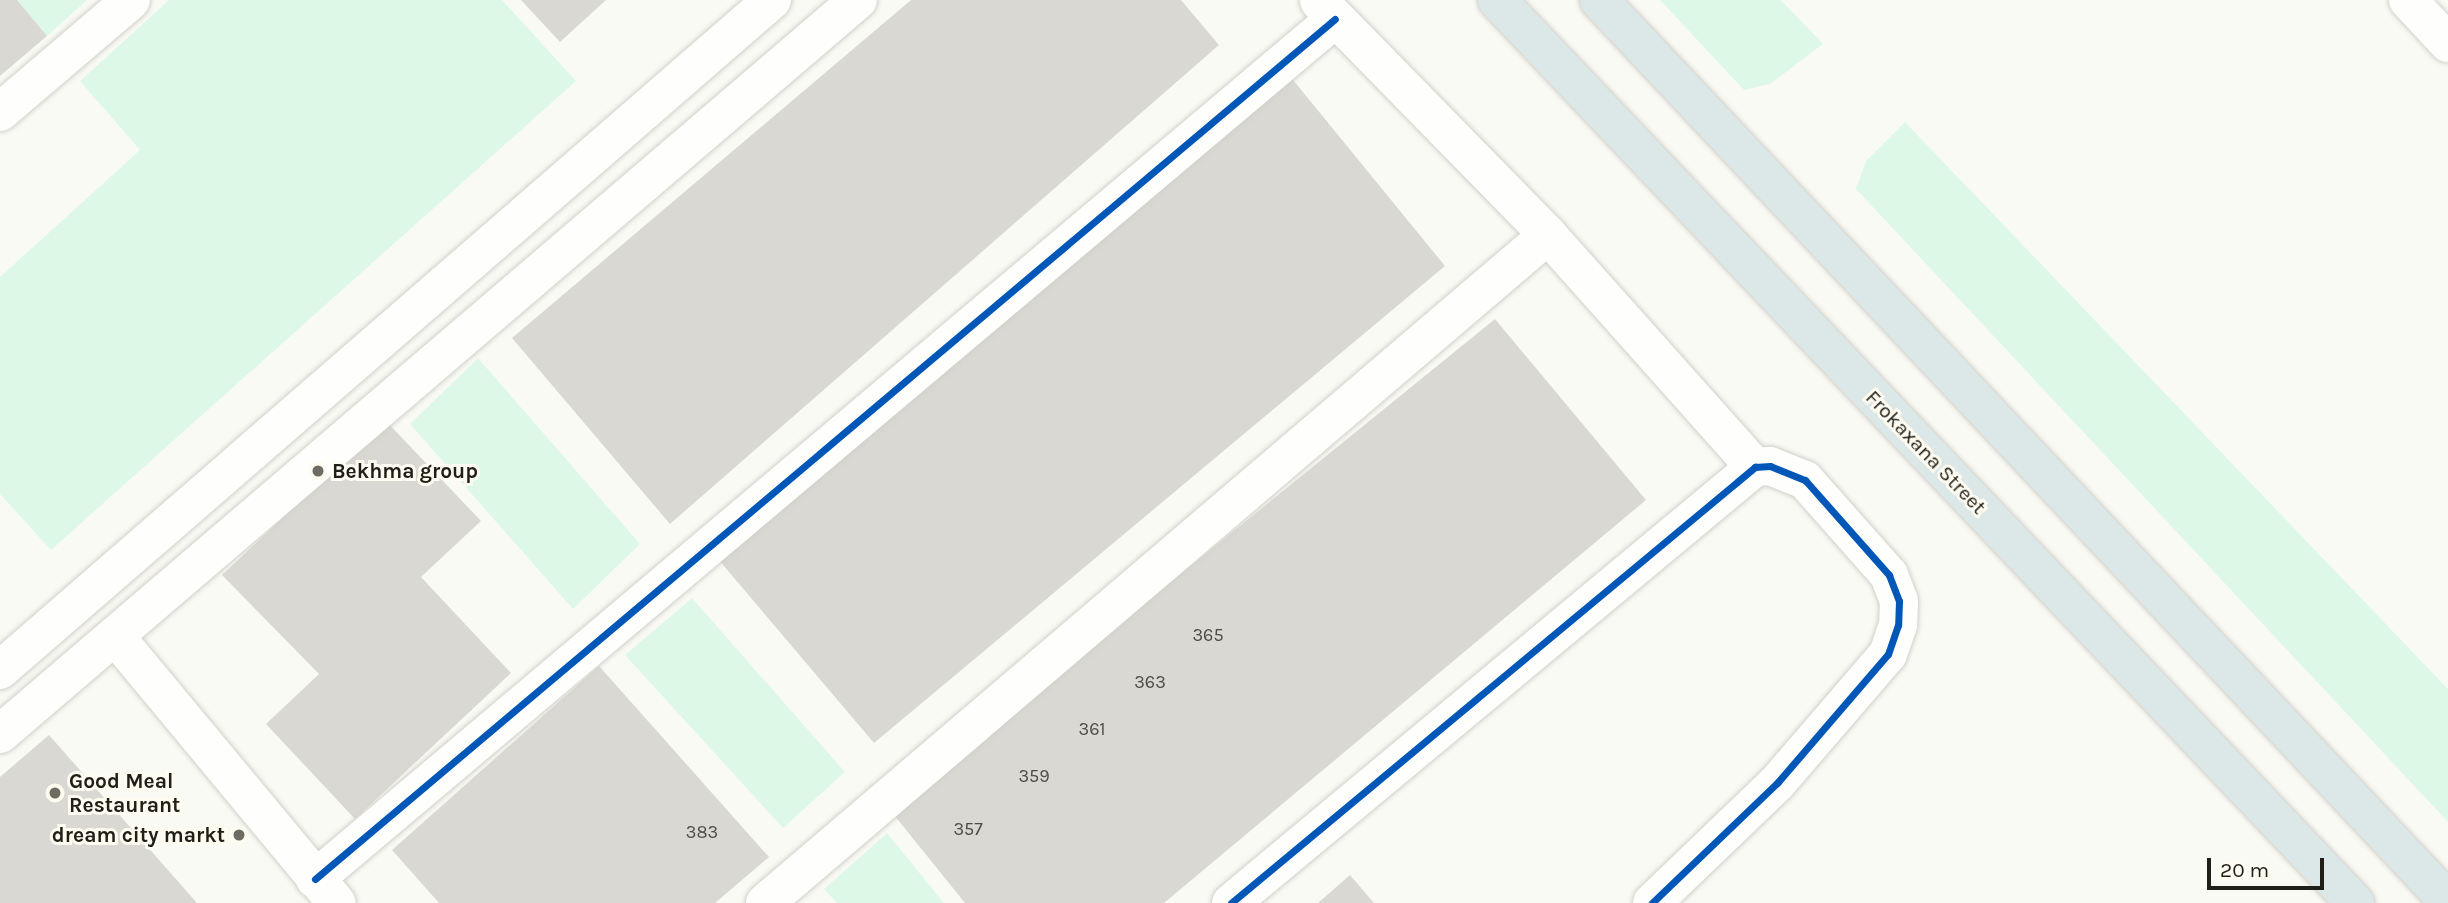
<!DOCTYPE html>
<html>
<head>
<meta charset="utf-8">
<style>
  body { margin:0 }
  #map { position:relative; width:2448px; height:903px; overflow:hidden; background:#fafaf4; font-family:Karla,sans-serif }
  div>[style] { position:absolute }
  .green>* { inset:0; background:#def8e8 }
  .building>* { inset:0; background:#dad8d2 }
  .roads { filter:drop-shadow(0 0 2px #d1d0ca) drop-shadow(0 0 2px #d1d0ca) }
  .minor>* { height:38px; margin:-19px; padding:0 19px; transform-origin:19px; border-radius:19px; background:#fefefd }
  .major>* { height:38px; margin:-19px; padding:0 19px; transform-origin:19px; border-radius:19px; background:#dce7e8 }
  .cycleway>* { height:7px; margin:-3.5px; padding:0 3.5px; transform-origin:3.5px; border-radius:3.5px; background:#0057b8 }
  .dots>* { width:19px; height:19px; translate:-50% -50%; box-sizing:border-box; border:4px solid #fefcf0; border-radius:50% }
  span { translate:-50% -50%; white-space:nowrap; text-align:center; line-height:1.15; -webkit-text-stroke:6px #fefcf0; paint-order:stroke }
  .number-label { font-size:18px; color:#4e4c46 }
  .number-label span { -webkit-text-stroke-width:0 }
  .street-label { font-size:21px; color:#1f1e17 }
  .poi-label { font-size:21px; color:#1f1e17; font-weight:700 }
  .left { translate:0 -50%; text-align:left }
  .right { translate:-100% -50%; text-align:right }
  .scale { position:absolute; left:2207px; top:858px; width:117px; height:32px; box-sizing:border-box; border:4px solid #1f1e17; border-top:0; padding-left:9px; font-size:21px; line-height:24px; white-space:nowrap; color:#1f1e17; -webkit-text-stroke:5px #fefcf0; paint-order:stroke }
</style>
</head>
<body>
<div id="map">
  <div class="green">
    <i style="clip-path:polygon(17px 0,87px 0,47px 36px)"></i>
    <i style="clip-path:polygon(169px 0,502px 0,576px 81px,51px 550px,0 494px,0 277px,140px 150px,80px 81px)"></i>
    <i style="clip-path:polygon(1660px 0,1781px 0,1823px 44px,1770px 84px,1744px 90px)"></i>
    <i style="clip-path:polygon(1905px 122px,2448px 689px,2448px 822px,1856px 189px,1866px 161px)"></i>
    <i style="clip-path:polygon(478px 358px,640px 544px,573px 609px,410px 424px)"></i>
    <i style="clip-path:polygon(692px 598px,845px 772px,783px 828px,625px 655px)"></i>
    <i style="clip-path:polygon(887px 833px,944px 903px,837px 903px,824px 889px)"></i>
  </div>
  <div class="building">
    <i style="clip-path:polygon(0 0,17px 0,47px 36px,0 76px)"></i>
    <i style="clip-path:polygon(521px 0,606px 0,560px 42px)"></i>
    <i style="clip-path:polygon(911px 0,1181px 0,1219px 45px,670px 524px,512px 338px)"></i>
    <i style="clip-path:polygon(1289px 75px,1445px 266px,874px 743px,718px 559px)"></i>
    <i style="clip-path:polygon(1495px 319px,1646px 500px,1164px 903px,965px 903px,890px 810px)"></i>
    <i style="clip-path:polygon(386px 421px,481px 521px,421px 577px,511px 673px,355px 819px,266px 724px,319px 674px,222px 575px)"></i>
    <i style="clip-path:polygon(599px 666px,769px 857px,715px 903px,439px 903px,392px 850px)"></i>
    <i style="clip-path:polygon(49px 735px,197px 903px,0 903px,0 777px)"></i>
    <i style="clip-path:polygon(1350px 875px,1374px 903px,1318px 903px)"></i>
  </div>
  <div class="roads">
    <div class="minor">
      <i style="left:2408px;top:0;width:59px;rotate:47.1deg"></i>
      <i style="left:1319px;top:1px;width:327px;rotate:45.6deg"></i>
      <i style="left:1548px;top:235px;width:311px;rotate:48.3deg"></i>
      <i style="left:0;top:112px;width:172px;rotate:-40.5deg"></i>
      <i style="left:115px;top:636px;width:347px;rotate:50.3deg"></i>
      <i style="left:0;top:670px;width:1022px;rotate:-40.95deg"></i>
      <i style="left:0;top:734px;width:1129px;rotate:-40.55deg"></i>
      <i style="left:315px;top:879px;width:1334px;rotate:-40.14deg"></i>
      <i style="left:765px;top:903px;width:1029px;rotate:-40.47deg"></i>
      <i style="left:1231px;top:903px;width:682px;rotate:-39.76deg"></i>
      <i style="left:1755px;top:467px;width:15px;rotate:-4deg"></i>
      <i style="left:1770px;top:466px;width:38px;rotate:22deg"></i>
      <i style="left:1805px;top:480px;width:127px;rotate:48.5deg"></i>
      <i style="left:1889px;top:575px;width:28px;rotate:69deg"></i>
      <i style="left:1899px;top:601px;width:24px;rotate:92deg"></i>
      <i style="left:1898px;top:625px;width:31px;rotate:109deg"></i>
      <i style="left:1888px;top:654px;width:170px;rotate:130.7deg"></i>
      <i style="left:1777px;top:783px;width:173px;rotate:136.2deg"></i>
    </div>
    <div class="major">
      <i style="left:1497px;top:0;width:1246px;rotate:46.46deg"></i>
      <i style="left:1599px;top:0;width:1238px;rotate:46.7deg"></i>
    </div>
  </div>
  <div class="cycleway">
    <i style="left:315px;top:879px;width:1334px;rotate:-40.14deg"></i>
    <i style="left:1231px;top:903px;width:682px;rotate:-39.76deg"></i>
    <i style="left:1755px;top:467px;width:15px;rotate:-4deg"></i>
    <i style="left:1770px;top:466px;width:38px;rotate:22deg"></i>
    <i style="left:1805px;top:480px;width:127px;rotate:48.5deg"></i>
    <i style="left:1889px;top:575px;width:28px;rotate:69deg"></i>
    <i style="left:1899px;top:601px;width:24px;rotate:92deg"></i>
    <i style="left:1898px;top:625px;width:31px;rotate:109deg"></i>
    <i style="left:1888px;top:654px;width:170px;rotate:130.7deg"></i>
    <i style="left:1777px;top:783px;width:173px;rotate:136.2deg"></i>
  </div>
  <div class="dots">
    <i style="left:318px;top:471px;background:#6c6b64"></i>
    <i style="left:55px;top:793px;background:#6c6b64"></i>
    <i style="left:239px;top:835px;background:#6c6b64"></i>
  </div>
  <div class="number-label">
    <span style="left:1208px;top:635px">365</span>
    <span style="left:1150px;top:682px">363</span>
    <span style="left:1092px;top:729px">361</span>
    <span style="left:1034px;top:776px">359</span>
    <span style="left:968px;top:829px">357</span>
    <span style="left:702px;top:832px">383</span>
  </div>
  <div class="street-label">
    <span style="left:1926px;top:452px;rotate:46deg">Frokaxana Street</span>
  </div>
  <div class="poi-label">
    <span class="left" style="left:332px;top:471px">Bekhma group</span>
    <span class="left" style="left:69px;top:793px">Good Meal<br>Restaurant</span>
    <span class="right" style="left:225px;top:835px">dream city markt</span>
  </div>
  <div class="scale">20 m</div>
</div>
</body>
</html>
